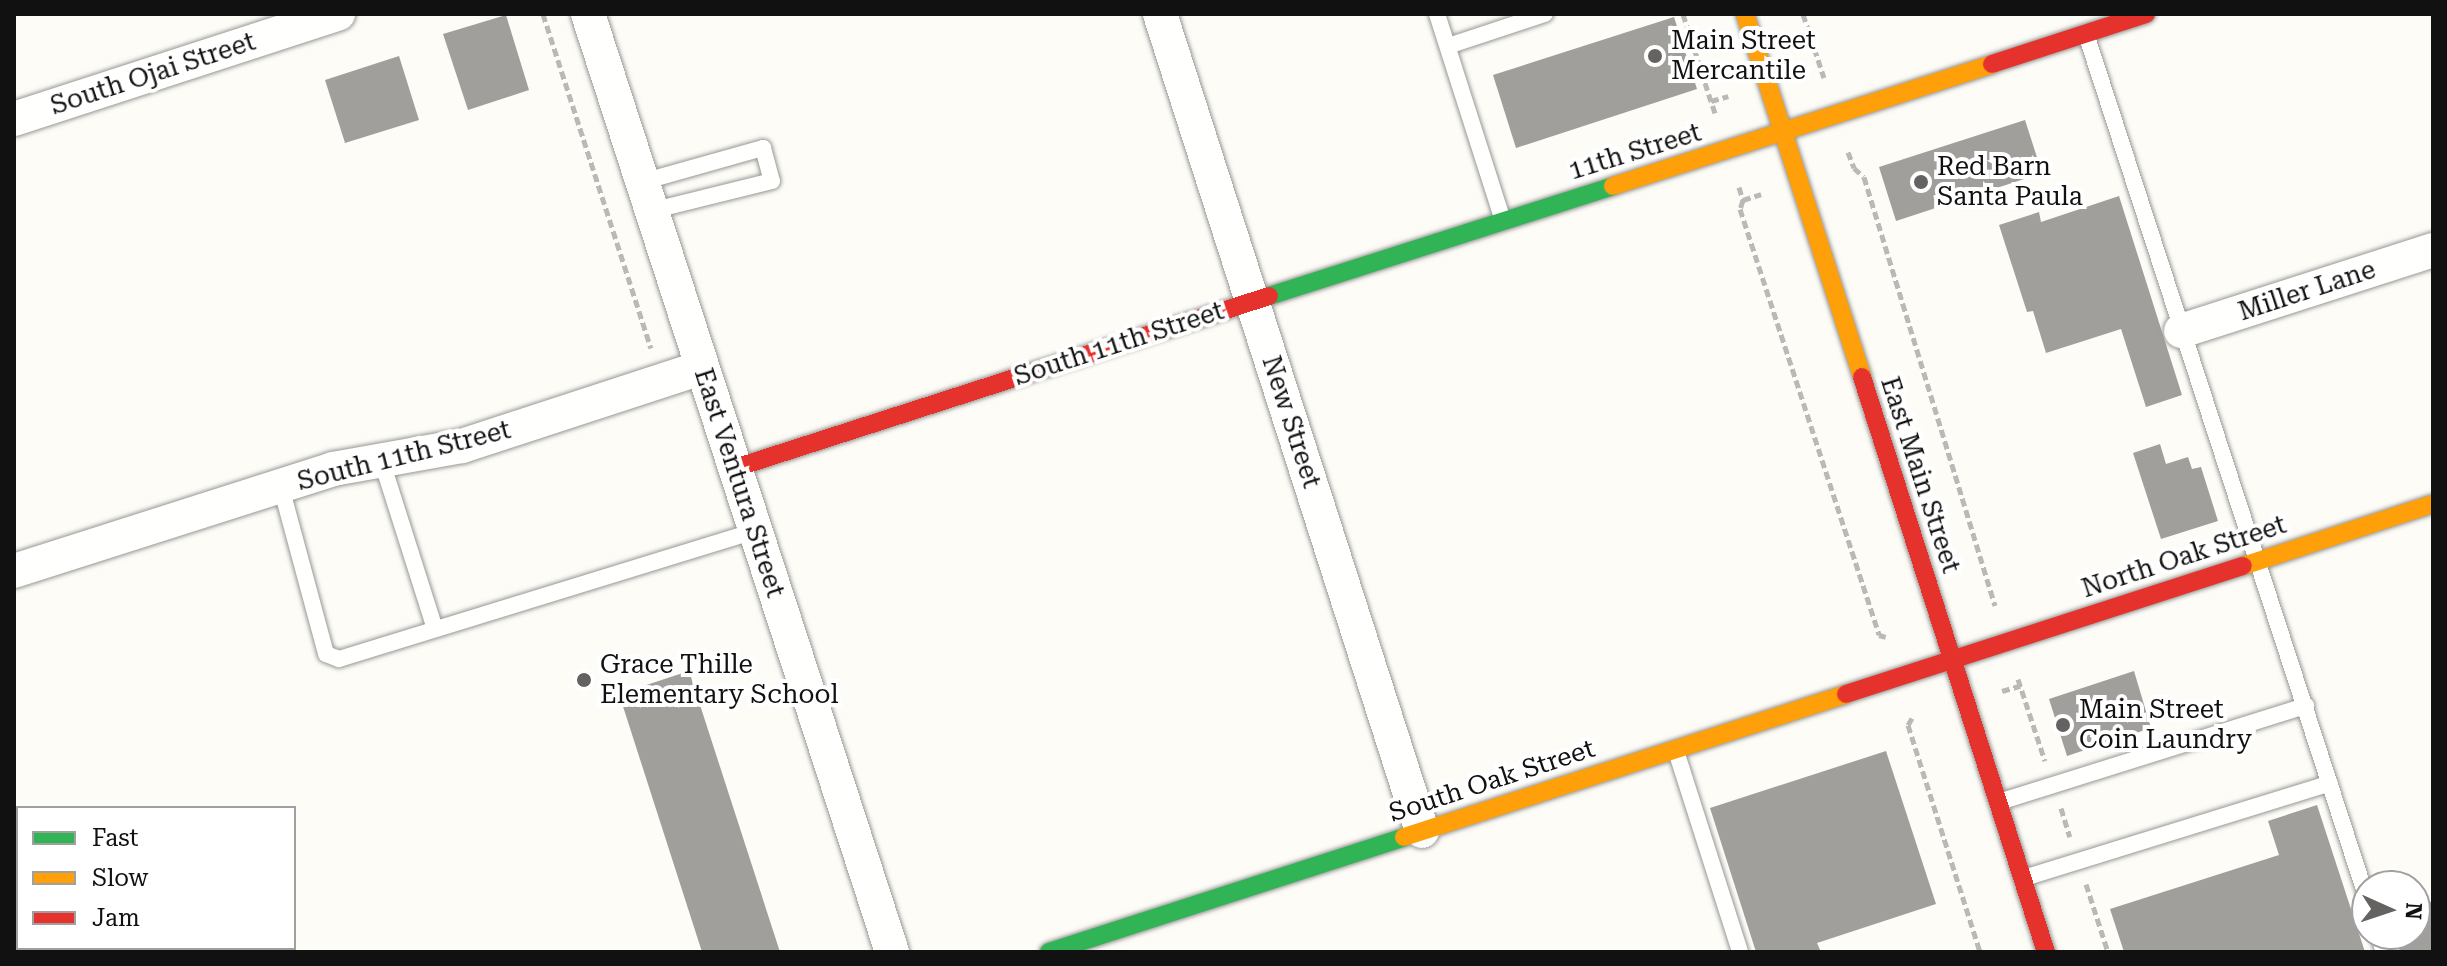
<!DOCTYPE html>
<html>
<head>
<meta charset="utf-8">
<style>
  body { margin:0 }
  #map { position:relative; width:2447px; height:966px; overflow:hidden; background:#fdfcf7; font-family:"Roboto Serif",serif }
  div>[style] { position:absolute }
  .building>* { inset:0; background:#a19f9c }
  .path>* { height:5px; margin-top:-2.5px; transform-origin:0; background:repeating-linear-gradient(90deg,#b9b9b8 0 8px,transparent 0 12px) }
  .roads { filter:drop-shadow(0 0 2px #979795) drop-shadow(0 0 2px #979795) }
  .lane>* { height:16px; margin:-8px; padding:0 8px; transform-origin:8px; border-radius:8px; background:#fffffe }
  .street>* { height:34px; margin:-17px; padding:0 17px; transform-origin:17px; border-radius:17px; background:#fffffe }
  .fast>* { height:18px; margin:-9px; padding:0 9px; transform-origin:9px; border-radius:9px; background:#30b455 }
  .slow>* { height:18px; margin:-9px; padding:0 9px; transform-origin:9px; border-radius:9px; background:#ff9f0a }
  .jam>* { height:18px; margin:-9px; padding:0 9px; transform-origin:9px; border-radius:9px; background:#e5322d }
  .dots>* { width:22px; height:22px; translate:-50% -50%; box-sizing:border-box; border:4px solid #fff; border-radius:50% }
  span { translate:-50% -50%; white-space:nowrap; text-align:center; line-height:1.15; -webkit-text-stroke:8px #fff; paint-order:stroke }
  .poi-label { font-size:26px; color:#111 }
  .left { translate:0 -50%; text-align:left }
  .street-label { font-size:26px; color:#111 }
  .frame { position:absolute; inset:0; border:16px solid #111; pointer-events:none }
  .legend { position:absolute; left:16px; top:806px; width:280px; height:144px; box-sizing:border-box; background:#fff; border:2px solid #a0a0a0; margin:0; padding:10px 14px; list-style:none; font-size:24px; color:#111 }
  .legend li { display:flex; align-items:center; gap:16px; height:40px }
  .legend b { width:40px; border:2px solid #a0a0a0 }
  .north { position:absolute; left:2351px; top:870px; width:80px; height:80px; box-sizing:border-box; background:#fff; border:2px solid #a0a0a0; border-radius:50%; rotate:93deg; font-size:22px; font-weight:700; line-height:32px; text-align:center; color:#111 }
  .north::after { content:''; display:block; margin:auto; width:28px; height:36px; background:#646362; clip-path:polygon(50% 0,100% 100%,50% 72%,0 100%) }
</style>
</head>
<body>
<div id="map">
  <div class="building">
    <i style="clip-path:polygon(506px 15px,529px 90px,468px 110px,443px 34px)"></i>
    <i style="clip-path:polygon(1674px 17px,1697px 89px,1516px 148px,1493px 75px)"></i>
    <i style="clip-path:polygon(399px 56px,419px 120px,345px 143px,325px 80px)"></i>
    <i style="clip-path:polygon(2025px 120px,2042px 173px,1896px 221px,1879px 167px)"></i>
    <i style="clip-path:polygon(2119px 196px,2182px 395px,2146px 407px,2121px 329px,2046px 353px,2033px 311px,2027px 312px,1999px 225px,2039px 212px,2041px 222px)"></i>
    <i style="clip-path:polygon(2160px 444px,2166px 464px,2188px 457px,2192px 469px,2201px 467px,2218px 521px,2161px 539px,2133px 453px)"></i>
    <i style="clip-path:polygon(689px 671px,780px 952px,702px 952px,619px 694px)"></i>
    <i style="clip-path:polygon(2134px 671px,2151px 728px,2067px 756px,2049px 699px)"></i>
    <i style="clip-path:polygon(1886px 751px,1936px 904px,1817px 943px,1821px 952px,1756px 952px,1710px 808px)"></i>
    <i style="clip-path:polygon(2317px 805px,2365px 952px,2124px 952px,2110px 909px,2279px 855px,2268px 821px)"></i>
    <i style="clip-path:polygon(2433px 901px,2433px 952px,2400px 952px,2395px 934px,2415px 934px,2415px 907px)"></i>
  </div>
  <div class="path">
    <i style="left:543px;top:14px;width:351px;rotate:72.1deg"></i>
    <i style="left:1683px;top:14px;width:91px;rotate:72.2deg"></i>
    <i style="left:1803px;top:14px;width:67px;rotate:71.8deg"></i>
    <i style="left:1715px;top:113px;width:13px;rotate:-108deg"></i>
    <i style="left:1711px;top:101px;width:18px;rotate:-16deg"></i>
    <i style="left:1848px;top:152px;width:17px;rotate:69deg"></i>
    <i style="left:1854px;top:168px;width:13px;rotate:42deg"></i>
    <i style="left:1864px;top:177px;width:448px;rotate:73deg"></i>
    <i style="left:1739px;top:187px;width:14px;rotate:73deg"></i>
    <i style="left:1743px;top:200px;width:9px;rotate:108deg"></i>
    <i style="left:1740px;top:209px;width:448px;rotate:71.9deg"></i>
    <i style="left:1879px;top:635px;width:7px;rotate:16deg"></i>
    <i style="left:1743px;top:200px;width:19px;rotate:-18deg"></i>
    <i style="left:2018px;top:679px;width:86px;rotate:71.8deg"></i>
    <i style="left:2002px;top:691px;width:19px;rotate:-16deg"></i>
    <i style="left:1912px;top:718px;width:8px;rotate:120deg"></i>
    <i style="left:1908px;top:725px;width:238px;rotate:72.4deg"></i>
    <i style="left:2061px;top:808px;width:30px;rotate:73deg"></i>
    <i style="left:2086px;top:884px;width:71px;rotate:72.1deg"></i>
  </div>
  <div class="roads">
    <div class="lane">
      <i style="left:1437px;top:14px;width:214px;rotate:72.3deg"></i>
      <i style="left:2086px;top:34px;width:909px;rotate:72deg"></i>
      <i style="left:1448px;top:46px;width:102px;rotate:-18.3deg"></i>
      <i style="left:642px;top:182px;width:126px;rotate:-15.7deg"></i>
      <i style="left:763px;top:148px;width:34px;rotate:75deg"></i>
      <i style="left:772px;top:181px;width:125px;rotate:166.1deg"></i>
      <i style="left:382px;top:462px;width:175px;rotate:72.4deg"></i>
      <i style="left:281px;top:487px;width:173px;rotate:74.9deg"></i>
      <i style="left:326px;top:654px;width:14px;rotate:21deg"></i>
      <i style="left:339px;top:659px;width:436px;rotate:-17.1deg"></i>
      <i style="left:1676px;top:751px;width:211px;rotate:72.3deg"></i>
      <i style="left:1999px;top:802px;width:322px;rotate:-17.4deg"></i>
      <i style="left:2024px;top:878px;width:320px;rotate:-17.2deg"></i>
      <i style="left:2378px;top:934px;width:19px;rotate:72deg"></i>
    </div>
    <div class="street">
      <i style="left:588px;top:14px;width:986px;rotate:72.04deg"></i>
      <i style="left:1160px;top:14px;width:858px;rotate:72.22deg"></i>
      <i style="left:14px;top:119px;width:341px;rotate:-18deg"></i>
      <i style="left:2181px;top:331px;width:265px;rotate:-17.8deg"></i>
      <i style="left:14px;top:571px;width:335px;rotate:-17.7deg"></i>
      <i style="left:333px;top:469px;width:131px;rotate:-10.1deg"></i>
      <i style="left:462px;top:446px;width:251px;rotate:-18.1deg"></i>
    </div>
    <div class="fast">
      <i style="left:1269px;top:296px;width:361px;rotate:-17.7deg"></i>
      <i style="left:1049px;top:952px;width:373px;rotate:-17.9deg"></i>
    </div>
    <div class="slow">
      <i style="left:1745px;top:14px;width:381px;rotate:72.1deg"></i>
      <i style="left:1613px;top:186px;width:398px;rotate:-17.8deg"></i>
      <i style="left:2243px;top:566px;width:200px;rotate:-18.1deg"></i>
      <i style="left:1404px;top:837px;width:465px;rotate:-17.9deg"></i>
    </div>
    <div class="jam">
      <i style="left:1992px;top:64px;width:162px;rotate:-18deg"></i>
      <i style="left:1862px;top:377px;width:604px;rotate:72.26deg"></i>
      <i style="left:735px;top:468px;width:561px;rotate:-17.85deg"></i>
      <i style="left:1846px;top:694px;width:417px;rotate:-17.9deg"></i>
    </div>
  </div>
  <div class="dots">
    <i style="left:1655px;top:56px;background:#646362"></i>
    <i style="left:1921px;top:182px;background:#646362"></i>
    <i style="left:584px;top:680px;background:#646362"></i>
    <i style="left:2063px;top:725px;background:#646362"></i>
  </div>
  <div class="poi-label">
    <span class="left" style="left:1671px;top:56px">Main Street<br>Mercantile</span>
    <span class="left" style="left:1937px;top:182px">Red Barn<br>Santa Paula</span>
    <span class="left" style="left:600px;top:680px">Grace Thille<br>Elementary School</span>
    <span class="left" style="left:2079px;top:725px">Main Street<br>Coin Laundry</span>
  </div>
  <div class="street-label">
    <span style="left:153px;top:74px;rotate:-18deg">South Ojai Street</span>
    <span style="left:1635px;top:152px;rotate:-17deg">11th Street</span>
    <span style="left:2307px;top:291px;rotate:-18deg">Miller Lane</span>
    <span style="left:1119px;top:344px;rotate:-18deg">South 11th Street</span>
    <span style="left:1291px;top:422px;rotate:72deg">New Street</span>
    <span style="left:404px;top:456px;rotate:-14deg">South 11th Street</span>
    <span style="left:1920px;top:475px;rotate:72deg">East Main Street</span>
    <span style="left:739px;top:483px;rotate:72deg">East Ventura Street</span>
    <span style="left:2184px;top:557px;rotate:-18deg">North Oak Street</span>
    <span style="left:1492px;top:781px;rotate:-18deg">South Oak Street</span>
  </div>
  <div class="frame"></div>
  <ul class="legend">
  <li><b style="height:10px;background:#30b455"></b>Fast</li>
  <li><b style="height:10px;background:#ff9f0a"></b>Slow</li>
  <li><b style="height:10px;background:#e5322d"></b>Jam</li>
  </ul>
  <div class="north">N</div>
</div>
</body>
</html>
